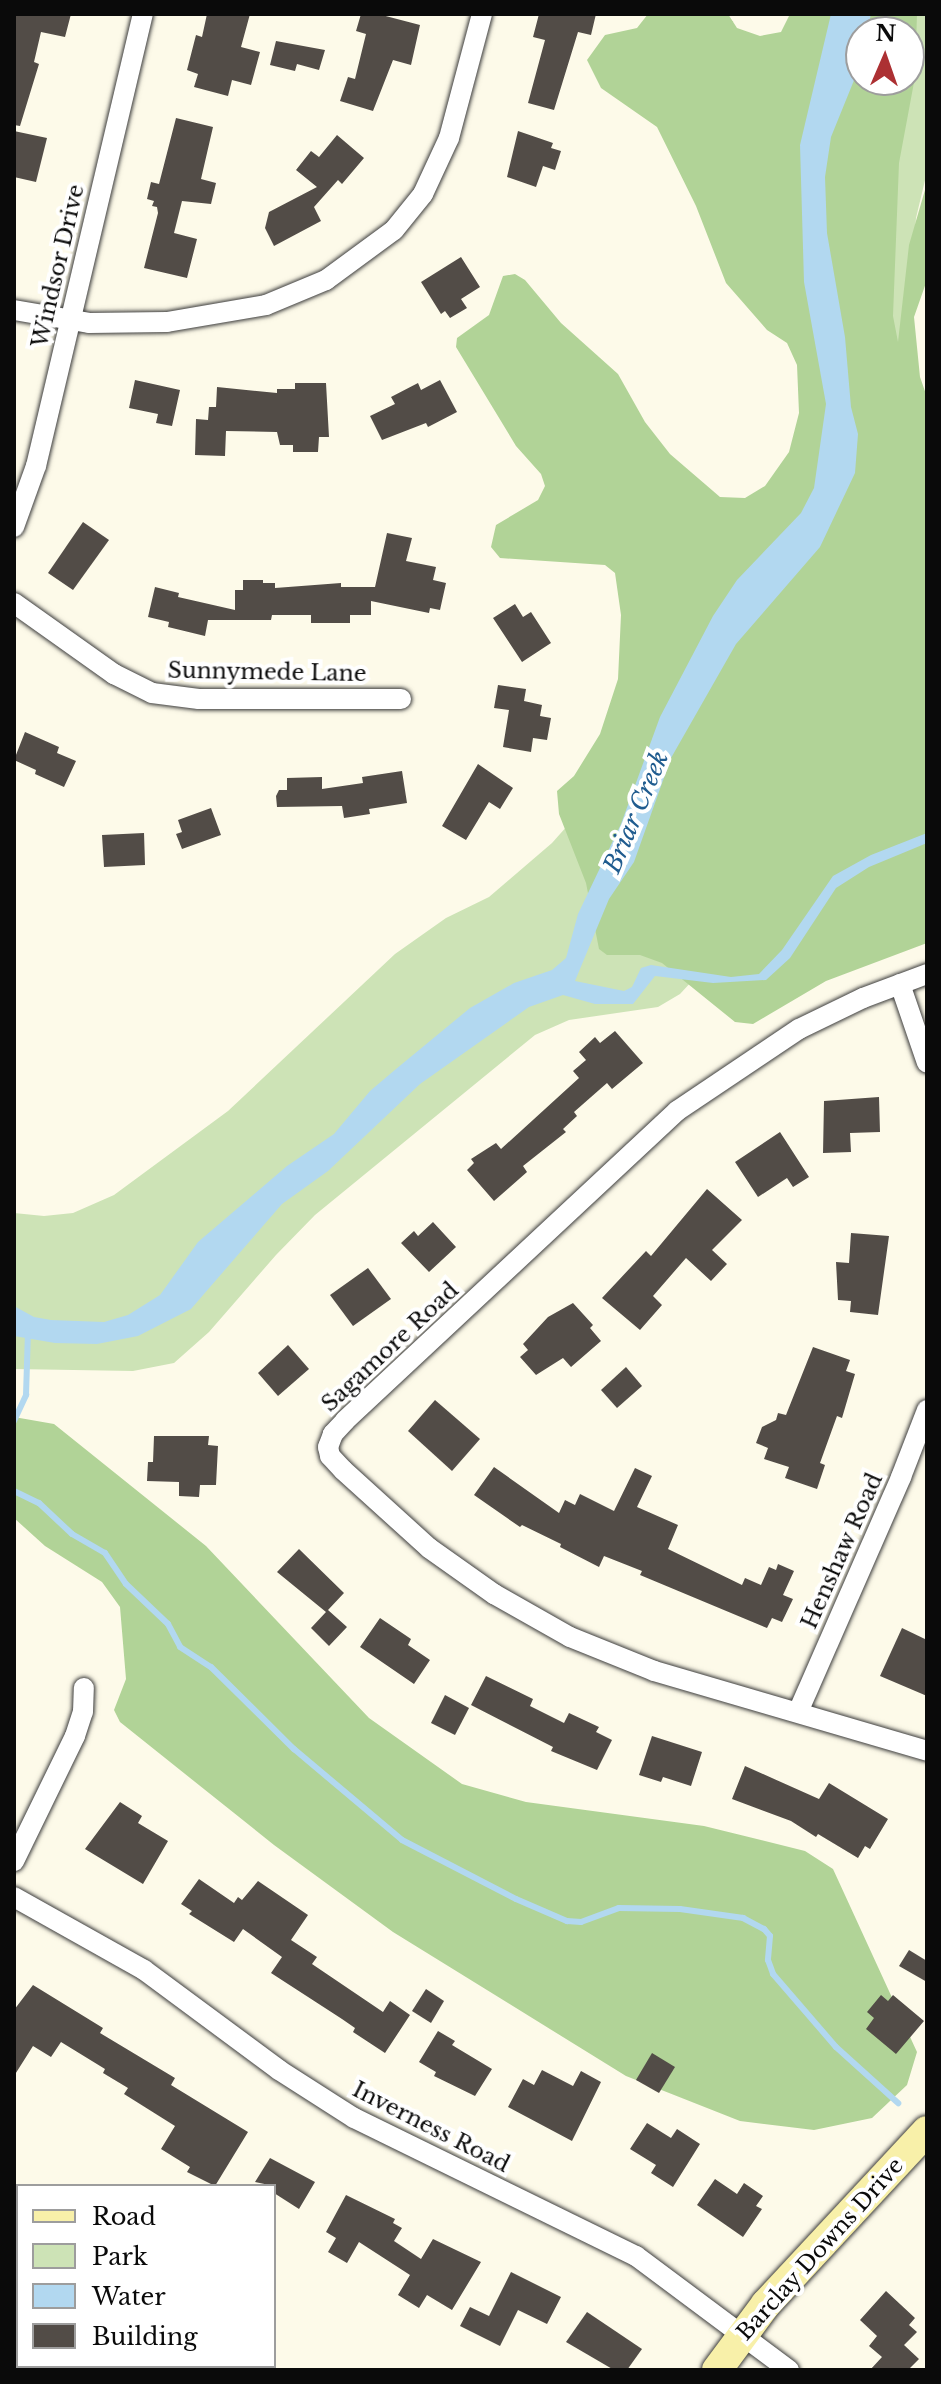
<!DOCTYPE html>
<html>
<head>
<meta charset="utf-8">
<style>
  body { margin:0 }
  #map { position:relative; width:941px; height:2384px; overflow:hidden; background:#fdfae9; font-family:"Libre Baskerville",serif }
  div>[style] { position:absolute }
  .green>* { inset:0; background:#cde3b6 }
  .forest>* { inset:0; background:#b1d397 }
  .water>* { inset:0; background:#b2d8f0 }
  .stream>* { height:6px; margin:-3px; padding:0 3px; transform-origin:3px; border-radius:3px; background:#b2d8f0 }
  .building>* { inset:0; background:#524c47 }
  .roads { filter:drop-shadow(0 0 2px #3d3d3d) drop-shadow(0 0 2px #3d3d3d) }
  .street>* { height:20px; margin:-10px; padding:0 10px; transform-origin:10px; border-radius:10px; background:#fff }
  .secondary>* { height:30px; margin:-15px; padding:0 15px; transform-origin:15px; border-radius:15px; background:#f8f0a9 }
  span { translate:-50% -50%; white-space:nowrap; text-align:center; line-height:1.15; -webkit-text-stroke:8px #fff; paint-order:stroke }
  .street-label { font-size:22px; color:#0a0a0a }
  .water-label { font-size:24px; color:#205c8f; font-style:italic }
  .frame { position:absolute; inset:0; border:16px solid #0a0a0a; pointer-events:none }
  .legend { position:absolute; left:16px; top:2184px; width:260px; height:184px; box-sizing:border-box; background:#fff; border:2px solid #9d9d9d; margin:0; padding:10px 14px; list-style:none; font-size:24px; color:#0a0a0a }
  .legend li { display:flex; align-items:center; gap:16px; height:40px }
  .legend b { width:40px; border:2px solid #9d9d9d }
  .north { position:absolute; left:845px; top:16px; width:80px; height:80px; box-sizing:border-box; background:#fff; border:2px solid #9d9d9d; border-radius:50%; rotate:2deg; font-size:22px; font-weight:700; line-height:32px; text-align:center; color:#0a0a0a }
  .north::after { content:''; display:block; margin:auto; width:28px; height:36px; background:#ac3033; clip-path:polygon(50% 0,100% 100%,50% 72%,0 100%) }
</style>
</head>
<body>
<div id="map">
  <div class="green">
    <i style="clip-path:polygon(evenodd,810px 14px,927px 14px,927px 172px,916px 218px,908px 323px,706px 966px,680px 994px,658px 1007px,569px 1020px,535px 1035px,315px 1215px,276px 1255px,209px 1332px,174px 1363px,133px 1371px,14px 1369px,14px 1213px,44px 1216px,73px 1213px,114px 1195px,228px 1111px,395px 954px,446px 918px,489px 897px,552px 843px,592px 798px,801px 446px,810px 14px,861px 32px,909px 32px,909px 80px,861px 80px,861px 32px)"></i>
  </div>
  <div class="forest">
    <i style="clip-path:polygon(evenodd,648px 14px,728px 14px,737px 28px,760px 36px,781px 32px,790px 14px,917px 14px,915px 77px,899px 163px,893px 316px,898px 342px,909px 245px,927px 183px,927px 280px,914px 317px,920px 377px,927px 397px,927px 943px,826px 981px,753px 1024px,735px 1022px,662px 963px,640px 955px,607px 955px,599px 949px,586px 883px,559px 814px,557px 791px,574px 776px,600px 734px,618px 679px,621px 615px,615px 573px,605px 565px,500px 558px,491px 547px,496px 525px,538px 500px,545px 486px,541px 474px,516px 446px,456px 347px,457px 338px,489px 315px,503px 276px,515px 274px,525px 280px,561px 323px,618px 374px,645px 422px,670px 454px,720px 497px,745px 498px,765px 486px,789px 452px,799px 413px,797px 365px,787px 343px,767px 330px,726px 283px,696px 206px,657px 127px,601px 88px,587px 60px,605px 35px,637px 28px,648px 14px,861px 32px,909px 32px,909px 80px,861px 80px,861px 32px)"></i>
    <i style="clip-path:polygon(14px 1417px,54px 1424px,206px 1546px,369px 1718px,462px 1784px,526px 1802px,704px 1826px,805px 1851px,833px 1869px,917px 2052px,907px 2085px,872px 2118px,814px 2130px,740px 2121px,626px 2076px,393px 1932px,274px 1845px,120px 1722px,114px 1710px,126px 1679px,120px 1607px,102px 1582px,45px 1546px,14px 1518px)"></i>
  </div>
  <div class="water">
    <i style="clip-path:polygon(831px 14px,871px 14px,867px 32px,861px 32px,859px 68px,831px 137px,825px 177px,827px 233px,845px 337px,851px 407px,858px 434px,855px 473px,820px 547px,736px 644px,671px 758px,634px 862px,609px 899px,575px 981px,624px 991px,632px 987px,641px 968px,651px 965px,731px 977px,759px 974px,782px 950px,833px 876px,871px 855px,927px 833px,927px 843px,869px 867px,836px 888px,790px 958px,766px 980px,713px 983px,655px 976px,633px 1004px,595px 1004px,563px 995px,529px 1007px,420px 1084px,328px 1171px,282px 1204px,191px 1309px,138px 1336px,97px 1344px,55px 1343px,14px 1336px,14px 1306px,34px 1317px,51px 1320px,104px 1322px,128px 1315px,160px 1295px,198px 1242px,287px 1166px,334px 1134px,370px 1091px,396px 1069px,470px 1008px,514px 983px,552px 970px,566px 958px,578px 914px,621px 824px,660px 717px,713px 616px,737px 580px,801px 513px,814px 488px,826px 404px,804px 282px,800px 145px)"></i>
  </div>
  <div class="stream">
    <i style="left:14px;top:1421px;width:29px;rotate:-65deg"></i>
    <i style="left:26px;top:1395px;width:64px;rotate:-88.2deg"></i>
    <i style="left:14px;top:1491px;width:28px;rotate:26deg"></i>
    <i style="left:39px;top:1503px;width:45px;rotate:43.2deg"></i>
    <i style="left:72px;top:1534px;width:38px;rotate:30deg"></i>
    <i style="left:105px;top:1553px;width:37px;rotate:56deg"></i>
    <i style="left:126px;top:1584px;width:58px;rotate:43.6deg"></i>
    <i style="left:168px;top:1624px;width:26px;rotate:62deg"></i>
    <i style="left:180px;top:1647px;width:37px;rotate:33deg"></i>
    <i style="left:211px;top:1667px;width:117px;rotate:44.7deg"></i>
    <i style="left:294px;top:1749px;width:141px;rotate:40.1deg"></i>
    <i style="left:402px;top:1840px;width:128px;rotate:27.4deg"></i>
    <i style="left:516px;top:1899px;width:56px;rotate:23.3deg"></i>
    <i style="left:567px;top:1921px;width:14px;rotate:4deg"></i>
    <i style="left:581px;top:1922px;width:40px;rotate:-20.2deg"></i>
    <i style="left:619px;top:1908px;width:61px;rotate:0.9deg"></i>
    <i style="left:680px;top:1909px;width:64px;rotate:8.1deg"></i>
    <i style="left:743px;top:1918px;width:24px;rotate:28deg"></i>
    <i style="left:764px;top:1929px;width:9px;rotate:49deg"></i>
    <i style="left:770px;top:1936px;width:24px;rotate:95deg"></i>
    <i style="left:768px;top:1960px;width:15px;rotate:70deg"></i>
    <i style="left:773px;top:1974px;width:96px;rotate:49.2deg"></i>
    <i style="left:836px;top:2047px;width:84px;rotate:42.1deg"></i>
  </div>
  <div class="building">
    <i style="clip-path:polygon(14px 14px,71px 14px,65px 37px,41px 32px,34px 62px,39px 64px,20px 126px,14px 125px)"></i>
    <i style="clip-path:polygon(207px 14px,250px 14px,241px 47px,260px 52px,251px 85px,232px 80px,228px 96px,194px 87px,198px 74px,187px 70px,196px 35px,202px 37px)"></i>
    <i style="clip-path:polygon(361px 14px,378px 14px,420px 25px,411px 65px,393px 60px,373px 111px,340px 101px,348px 77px,355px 79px,366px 34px,356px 31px)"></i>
    <i style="clip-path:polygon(539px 14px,596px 14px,591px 35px,578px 32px,554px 110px,528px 103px,545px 40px,533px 37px)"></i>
    <i style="clip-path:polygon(276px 41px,325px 50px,319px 70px,297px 64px,295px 71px,270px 65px)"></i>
    <i style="clip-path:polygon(176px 118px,213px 127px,201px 179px,216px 183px,211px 204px,182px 201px,174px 233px,197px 239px,187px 278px,144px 268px,158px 213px,157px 207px,152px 206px,154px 201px,147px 199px,151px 182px,159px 184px)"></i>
    <i style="clip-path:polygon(14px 131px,47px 138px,36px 182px,14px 177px)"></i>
    <i style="clip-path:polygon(518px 131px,553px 143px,551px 148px,561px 151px,555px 170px,543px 166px,536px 187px,507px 177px)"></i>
    <i style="clip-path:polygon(337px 135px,364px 158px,342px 184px,338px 180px,314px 207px,321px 221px,274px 246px,265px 228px,269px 212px,317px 187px,296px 170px,311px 151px,319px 157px)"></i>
    <i style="clip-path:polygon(461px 257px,480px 287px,461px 299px,467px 308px,450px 318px,445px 311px,441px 314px,421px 282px)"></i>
    <i style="clip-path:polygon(135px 380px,180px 390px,172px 426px,156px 423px,158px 414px,129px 408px)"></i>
    <i style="clip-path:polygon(440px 380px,457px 412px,428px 427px,426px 423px,382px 440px,370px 416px,395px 404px,391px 397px,418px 383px,421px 390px)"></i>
    <i style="clip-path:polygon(295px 383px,326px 383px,329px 437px,319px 437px,318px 452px,293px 452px,293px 445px,280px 445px,277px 432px,226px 431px,225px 456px,195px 455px,196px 419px,208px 420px,209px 407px,216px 407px,217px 387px,277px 393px,277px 389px,295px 389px)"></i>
    <i style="clip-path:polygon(83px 522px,109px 540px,73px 590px,48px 573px)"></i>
    <i style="clip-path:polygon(387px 533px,412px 538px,406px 561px,436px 567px,433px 580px,446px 583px,440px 610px,430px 608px,429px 613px,371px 601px,371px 615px,350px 615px,350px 623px,311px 623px,311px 615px,272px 615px,271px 620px,208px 620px,205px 636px,168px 627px,169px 622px,148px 617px,155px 587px,179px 593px,178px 597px,235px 610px,235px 590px,243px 590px,243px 580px,263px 580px,263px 583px,275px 583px,275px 588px,341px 583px,341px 587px,375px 587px)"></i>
    <i style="clip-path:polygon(515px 604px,523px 617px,531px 612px,551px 643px,522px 662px,493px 618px)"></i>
    <i style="clip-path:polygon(498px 685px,526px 689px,524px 701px,542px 705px,540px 716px,551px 718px,547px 740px,533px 738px,531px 752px,503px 747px,509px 710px,494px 708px)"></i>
    <i style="clip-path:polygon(25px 732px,59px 747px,57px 753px,76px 761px,64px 787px,35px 774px,36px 770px,14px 760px)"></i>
    <i style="clip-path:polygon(478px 764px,513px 788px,500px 809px,489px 802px,466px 840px,442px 826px)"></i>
    <i style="clip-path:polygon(402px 771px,407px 803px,369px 809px,370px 814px,344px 818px,342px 806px,277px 807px,276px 796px,279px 790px,287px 790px,287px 778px,322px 777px,322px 789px,363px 783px,362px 777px)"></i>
    <i style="clip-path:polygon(211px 808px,221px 835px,182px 849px,176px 834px,182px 832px,178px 820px)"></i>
    <i style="clip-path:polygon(144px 833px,145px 865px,104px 867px,102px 835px)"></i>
    <i style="clip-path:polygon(615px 1031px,643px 1063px,612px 1089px,607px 1083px,574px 1112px,577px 1116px,563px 1129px,566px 1132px,523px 1166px,527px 1172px,494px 1201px,467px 1170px,474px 1163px,471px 1159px,496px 1143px,501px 1149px,579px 1078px,573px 1071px,586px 1060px,579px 1052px,595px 1037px,600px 1043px)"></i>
    <i style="clip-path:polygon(879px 1097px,880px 1132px,850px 1133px,851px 1152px,823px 1153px,824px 1101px)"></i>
    <i style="clip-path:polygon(780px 1132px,809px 1177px,793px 1187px,787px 1178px,758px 1197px,735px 1162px)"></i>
    <i style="clip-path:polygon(707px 1189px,742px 1220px,712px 1250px,727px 1264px,711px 1281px,686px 1258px,653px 1296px,662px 1305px,640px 1330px,602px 1298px,646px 1251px,651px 1256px)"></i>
    <i style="clip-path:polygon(433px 1222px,456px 1247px,429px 1272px,401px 1243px,414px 1231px,418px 1236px)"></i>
    <i style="clip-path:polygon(851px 1233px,889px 1236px,878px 1315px,850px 1312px,851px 1301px,838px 1300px,836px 1262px,849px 1263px)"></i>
    <i style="clip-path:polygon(368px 1268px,391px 1299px,353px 1326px,330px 1295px)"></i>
    <i style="clip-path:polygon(573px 1303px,593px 1325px,590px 1328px,601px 1341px,571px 1367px,563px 1358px,536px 1375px,520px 1357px,528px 1350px,523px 1344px,548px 1317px)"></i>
    <i style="clip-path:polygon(288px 1345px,309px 1369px,278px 1396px,258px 1373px)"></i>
    <i style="clip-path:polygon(813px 1347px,850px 1360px,846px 1371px,855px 1374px,842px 1418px,837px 1416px,820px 1463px,825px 1465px,817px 1489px,785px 1478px,789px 1467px,764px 1459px,768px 1448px,756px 1443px,762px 1427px,776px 1420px,778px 1413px,786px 1415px)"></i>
    <i style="clip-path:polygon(626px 1367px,642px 1386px,617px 1408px,601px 1390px)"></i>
    <i style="clip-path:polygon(435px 1400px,480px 1439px,452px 1471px,408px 1431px)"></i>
    <i style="clip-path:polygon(154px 1436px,209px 1436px,208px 1445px,218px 1446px,216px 1485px,200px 1485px,199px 1497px,179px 1496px,179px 1482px,147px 1481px,148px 1462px,153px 1462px)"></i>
    <i style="clip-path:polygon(494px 1467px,559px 1513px,565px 1500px,575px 1505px,580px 1494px,614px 1511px,635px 1468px,652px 1476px,637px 1507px,678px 1525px,668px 1549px,742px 1585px,745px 1578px,761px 1585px,769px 1567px,776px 1570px,778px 1564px,794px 1571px,783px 1595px,793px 1599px,782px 1622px,772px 1618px,767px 1628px,640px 1575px,642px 1571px,604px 1556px,599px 1567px,560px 1547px,561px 1544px,522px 1525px,520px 1527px,474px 1495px)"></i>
    <i style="clip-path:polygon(299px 1549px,344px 1593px,328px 1610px,347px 1627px,329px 1646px,311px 1628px,326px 1612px,277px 1572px)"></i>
    <i style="clip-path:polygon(380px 1618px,411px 1639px,408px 1645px,430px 1660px,414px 1684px,360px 1647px)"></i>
    <i style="clip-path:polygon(902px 1628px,927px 1640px,927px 1696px,880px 1676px)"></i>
    <i style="clip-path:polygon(486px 1676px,533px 1699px,530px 1706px,564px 1723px,569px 1713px,599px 1727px,596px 1732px,612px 1740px,597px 1770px,551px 1751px,553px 1747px,471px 1705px)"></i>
    <i style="clip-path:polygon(445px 1695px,469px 1708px,455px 1735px,431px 1723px)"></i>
    <i style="clip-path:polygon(652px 1736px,702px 1752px,691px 1786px,663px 1777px,661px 1782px,639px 1775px)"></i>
    <i style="clip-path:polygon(745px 1766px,819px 1799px,829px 1783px,888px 1819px,870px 1849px,865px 1846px,858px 1858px,818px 1834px,816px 1837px,791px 1821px,732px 1799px)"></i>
    <i style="clip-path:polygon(120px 1802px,142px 1816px,138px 1823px,168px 1841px,143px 1884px,85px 1849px)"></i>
    <i style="clip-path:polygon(199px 1879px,234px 1903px,238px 1897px,242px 1900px,258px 1881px,308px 1915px,291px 1940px,317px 1957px,312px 1964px,383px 2012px,390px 2001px,410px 2015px,385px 2053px,353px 2032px,355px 2028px,342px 2019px,271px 1973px,282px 1957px,243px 1929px,234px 1942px,189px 1914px,192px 1911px,181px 1904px)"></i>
    <i style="clip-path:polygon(909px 1950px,927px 1961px,927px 1982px,899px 1966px)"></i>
    <i style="clip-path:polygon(33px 1985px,103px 2028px,100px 2033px,175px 2078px,171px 2085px,248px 2132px,215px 2186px,187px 2172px,190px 2167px,161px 2149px,175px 2126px,124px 2094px,128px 2088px,103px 2073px,105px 2069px,61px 2042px,51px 2057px,33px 2046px,14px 2076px,14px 2010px)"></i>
    <i style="clip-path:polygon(426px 1989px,444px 2001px,431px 2023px,412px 2011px)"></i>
    <i style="clip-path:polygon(881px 1995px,888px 2001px,893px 1995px,924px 2021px,896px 2054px,866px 2029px,874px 2018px,867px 2012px)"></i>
    <i style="clip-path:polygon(438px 2031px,455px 2041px,452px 2045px,492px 2069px,475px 2096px,434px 2076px,436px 2072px,419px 2062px)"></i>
    <i style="clip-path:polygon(652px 2053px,675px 2067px,659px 2093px,636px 2080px)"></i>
    <i style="clip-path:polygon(542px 2070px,573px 2086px,581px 2071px,601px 2082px,572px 2141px,508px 2107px,523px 2079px,534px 2085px)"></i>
    <i style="clip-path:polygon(647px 2123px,671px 2138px,677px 2129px,700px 2144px,673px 2187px,651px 2173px,656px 2165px,630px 2149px)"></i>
    <i style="clip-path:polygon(270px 2158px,315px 2182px,299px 2209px,274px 2193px,274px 2186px,255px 2182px)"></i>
    <i style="clip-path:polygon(715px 2179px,737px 2194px,744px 2183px,763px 2196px,756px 2206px,762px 2209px,743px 2237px,697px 2205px)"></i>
    <i style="clip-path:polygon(346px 2195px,395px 2219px,393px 2223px,402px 2228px,394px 2241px,421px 2259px,433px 2239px,481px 2262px,452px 2310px,427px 2295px,419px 2308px,398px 2295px,410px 2275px,359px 2242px,347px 2263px,328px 2252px,336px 2238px,326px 2232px)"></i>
    <i style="clip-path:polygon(511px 2272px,561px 2297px,547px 2324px,518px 2310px,500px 2346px,460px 2326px,470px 2307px,489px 2316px)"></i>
    <i style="clip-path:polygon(886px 2291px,915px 2318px,909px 2325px,917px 2332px,904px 2345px,919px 2359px,908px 2370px,870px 2370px,882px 2357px,869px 2346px,877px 2336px,860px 2320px)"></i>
    <i style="clip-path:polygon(587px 2312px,642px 2349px,627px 2370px,614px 2370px,566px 2342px)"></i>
  </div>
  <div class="roads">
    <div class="street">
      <i style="left:14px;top:310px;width:76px;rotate:9.8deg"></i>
      <i style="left:89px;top:323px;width:78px;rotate:-0.7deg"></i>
      <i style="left:167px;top:322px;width:100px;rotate:-9.7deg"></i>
      <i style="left:266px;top:305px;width:65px;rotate:-22.6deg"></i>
      <i style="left:326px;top:280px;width:84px;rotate:-36.3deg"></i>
      <i style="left:394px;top:230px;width:46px;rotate:-51.1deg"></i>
      <i style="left:423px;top:194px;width:62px;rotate:-65.1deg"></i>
      <i style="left:449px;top:138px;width:128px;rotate:-75.1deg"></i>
      <i style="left:14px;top:527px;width:65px;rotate:-70.2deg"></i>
      <i style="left:36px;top:466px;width:464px;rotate:-76.7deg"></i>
      <i style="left:14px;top:603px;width:123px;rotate:35.4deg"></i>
      <i style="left:114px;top:674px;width:42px;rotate:26.6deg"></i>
      <i style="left:152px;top:693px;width:47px;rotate:7.3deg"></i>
      <i style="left:199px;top:699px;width:202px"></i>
      <i style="left:927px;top:974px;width:68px;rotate:159.4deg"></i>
      <i style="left:863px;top:998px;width:71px;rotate:154.2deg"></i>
      <i style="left:799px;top:1029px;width:147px;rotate:146.1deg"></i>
      <i style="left:677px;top:1111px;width:454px;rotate:137deg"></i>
      <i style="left:345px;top:1421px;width:18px;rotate:133deg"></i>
      <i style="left:333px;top:1434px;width:14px;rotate:111deg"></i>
      <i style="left:328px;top:1447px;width:9px;rotate:77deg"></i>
      <i style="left:330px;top:1456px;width:19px;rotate:47deg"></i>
      <i style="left:343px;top:1470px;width:116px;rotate:42.2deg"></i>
      <i style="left:429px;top:1548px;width:80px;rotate:35.3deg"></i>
      <i style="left:494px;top:1594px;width:87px;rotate:29.5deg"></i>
      <i style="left:570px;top:1637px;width:91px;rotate:22deg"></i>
      <i style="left:654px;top:1671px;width:284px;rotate:16.3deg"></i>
      <i style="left:900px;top:984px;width:83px;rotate:71.1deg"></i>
      <i style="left:798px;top:1712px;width:257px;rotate:-66.3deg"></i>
      <i style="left:901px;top:1477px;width:72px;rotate:-68.8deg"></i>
      <i style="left:14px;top:1861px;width:139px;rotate:-64deg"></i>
      <i style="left:75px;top:1736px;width:25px;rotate:-72deg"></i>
      <i style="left:83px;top:1712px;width:24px;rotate:-88deg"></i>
      <i style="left:14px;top:1897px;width:149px;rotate:29.3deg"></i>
      <i style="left:144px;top:1970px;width:168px;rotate:36.5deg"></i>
      <i style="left:279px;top:2070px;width:89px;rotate:32.6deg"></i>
      <i style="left:354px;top:2118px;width:314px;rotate:26.1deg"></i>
      <i style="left:636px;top:2256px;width:191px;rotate:36.7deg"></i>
    </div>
    <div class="secondary">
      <i style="left:717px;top:2370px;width:82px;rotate:-53.4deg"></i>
      <i style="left:766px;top:2304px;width:236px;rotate:-47.1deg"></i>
    </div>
  </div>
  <div class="street-label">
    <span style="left:58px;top:266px;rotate:-77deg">Windsor Drive</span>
    <span style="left:267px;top:672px;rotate:1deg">Sunnymede Lane</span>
    <span style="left:390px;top:1347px;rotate:-43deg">Sagamore Road</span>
    <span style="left:842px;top:1551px;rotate:-66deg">Henshaw Road</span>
    <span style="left:431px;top:2127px;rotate:27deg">Inverness Road</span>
    <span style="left:820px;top:2249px;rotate:-48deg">Barclay Downs Drive</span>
  </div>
  <div class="water-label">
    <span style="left:636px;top:812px;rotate:-67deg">Briar Creek</span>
  </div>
  <div class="frame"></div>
  <ul class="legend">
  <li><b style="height:10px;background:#f8f0a9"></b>Road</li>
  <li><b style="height:22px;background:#cde3b6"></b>Park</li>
  <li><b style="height:22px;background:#b2d8f0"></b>Water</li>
  <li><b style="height:22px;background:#524c47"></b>Building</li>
  </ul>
  <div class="north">N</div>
</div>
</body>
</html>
